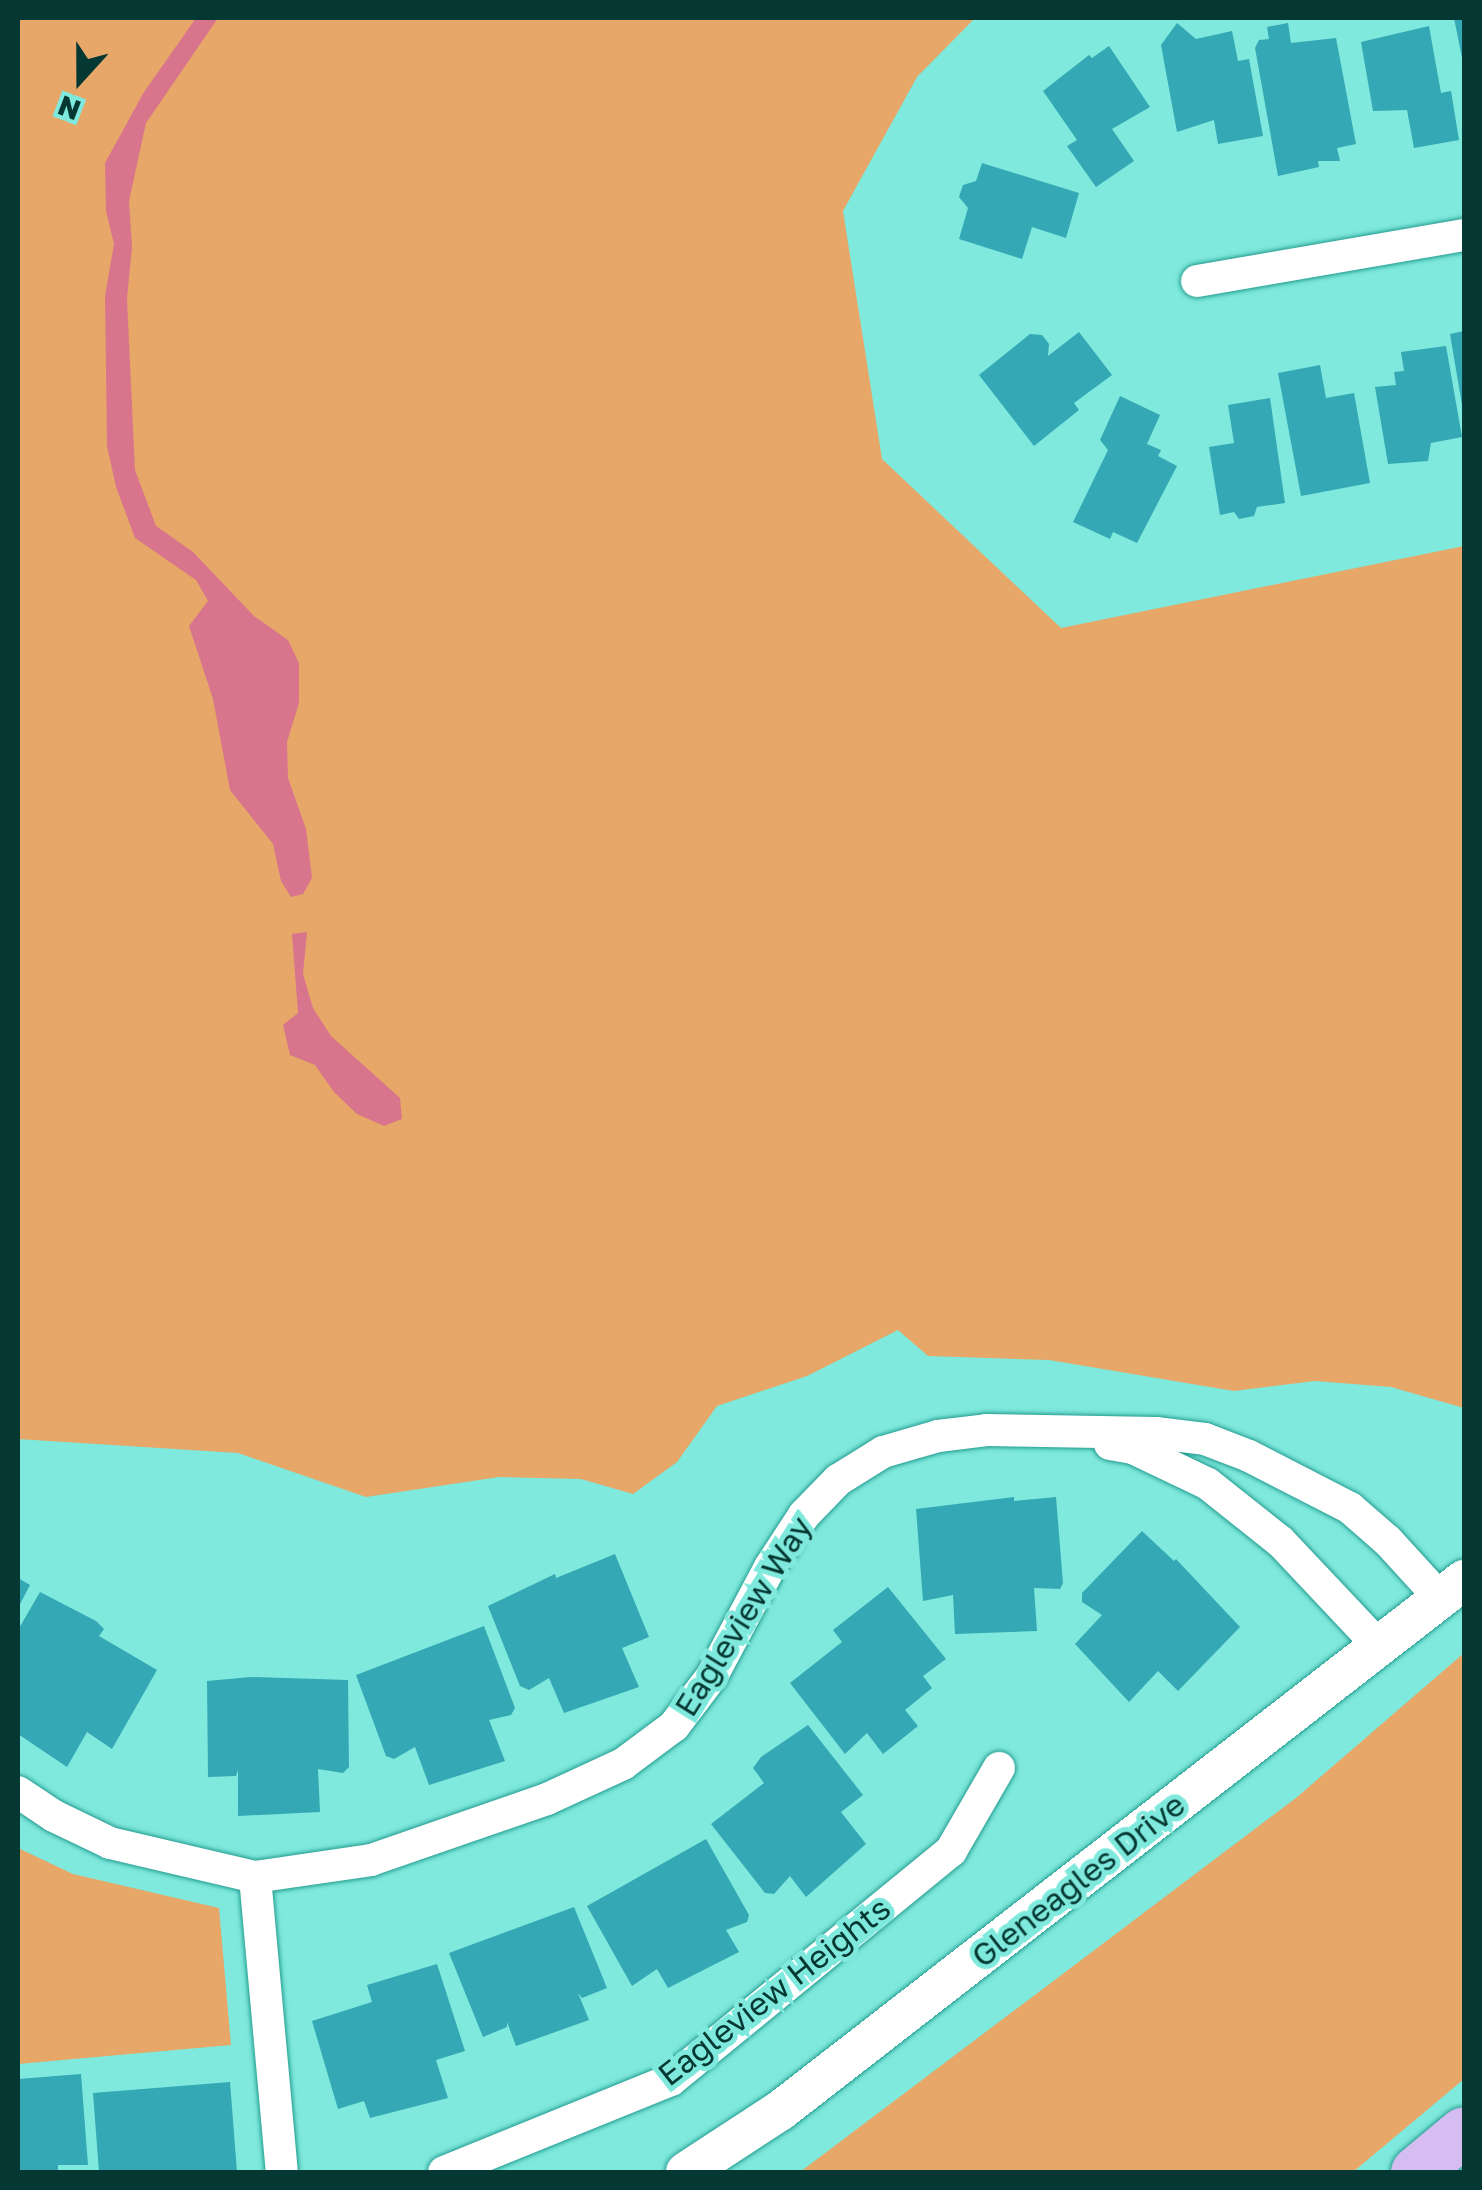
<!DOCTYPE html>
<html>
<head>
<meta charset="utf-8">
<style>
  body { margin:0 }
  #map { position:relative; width:1482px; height:2190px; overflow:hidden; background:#7ee9dc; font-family:"Golos Text",sans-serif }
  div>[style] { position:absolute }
  .green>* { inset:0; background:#e6a768 }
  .water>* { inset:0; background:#d8758d }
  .building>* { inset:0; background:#34a8b4 }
  .roads { filter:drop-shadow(0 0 2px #249b90) drop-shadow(0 0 2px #249b90) }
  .minor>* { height:32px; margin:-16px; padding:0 16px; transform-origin:16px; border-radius:16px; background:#fff }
  .tertiary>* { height:40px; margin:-20px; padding:0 20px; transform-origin:20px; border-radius:20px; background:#fff }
  .primary>* { height:50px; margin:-25px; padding:0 25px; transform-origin:25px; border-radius:25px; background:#d6bdf1 }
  span { translate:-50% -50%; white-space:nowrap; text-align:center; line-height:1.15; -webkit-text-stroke:10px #7ee9dc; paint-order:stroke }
  .street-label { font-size:32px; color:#063833 }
  .frame { position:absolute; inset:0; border:20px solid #063833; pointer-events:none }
  .north { position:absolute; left:30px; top:30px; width:100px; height:100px; -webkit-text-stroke:8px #7ee9dc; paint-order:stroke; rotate:201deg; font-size:28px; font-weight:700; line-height:40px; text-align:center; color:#063833 }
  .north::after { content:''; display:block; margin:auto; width:35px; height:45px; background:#063833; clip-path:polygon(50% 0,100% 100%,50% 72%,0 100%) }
</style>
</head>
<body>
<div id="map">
  <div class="green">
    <i style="clip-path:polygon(18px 18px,975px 18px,917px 77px,843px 211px,882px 459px,1061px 628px,1464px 546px,1464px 1408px,1391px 1387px,1315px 1381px,1234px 1391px,1049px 1360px,928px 1356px,898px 1330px,807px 1376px,717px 1406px,677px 1462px,633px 1494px,581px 1479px,499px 1477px,366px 1497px,238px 1453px,18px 1439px)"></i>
    <i style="clip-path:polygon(1464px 1653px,1464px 2079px,1353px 2172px,800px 2172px,1296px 1798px)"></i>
    <i style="clip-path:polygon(18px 1848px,73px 1874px,219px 1908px,231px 2045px,18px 2064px)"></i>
  </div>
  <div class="water">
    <i style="clip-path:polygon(196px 18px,218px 18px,146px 123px,129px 201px,132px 247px,127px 299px,135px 470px,156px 526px,193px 552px,254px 616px,288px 640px,299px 663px,299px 703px,287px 742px,288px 778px,306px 829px,312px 878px,303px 894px,291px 897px,281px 881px,273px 844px,230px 790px,213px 699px,189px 626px,208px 601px,196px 580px,135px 538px,116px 487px,107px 446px,105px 296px,114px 244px,106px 211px,105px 163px,144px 92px)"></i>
    <i style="clip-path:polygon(307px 932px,303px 974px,313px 1008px,331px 1036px,400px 1098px,402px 1119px,384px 1126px,357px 1114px,334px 1092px,315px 1065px,290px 1055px,283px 1025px,298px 1013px,292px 934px)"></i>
  </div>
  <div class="building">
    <i style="clip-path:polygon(1454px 18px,1464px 18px,1464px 63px,1463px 63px)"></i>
    <i style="clip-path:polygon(1177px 23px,1196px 39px,1232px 31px,1238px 61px,1249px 59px,1263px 136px,1218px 144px,1214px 120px,1177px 132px,1161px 45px)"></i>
    <i style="clip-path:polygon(1288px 23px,1291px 43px,1336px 38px,1356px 144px,1337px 148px,1340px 161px,1318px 161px,1319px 167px,1278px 176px,1255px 48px,1259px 40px,1269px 39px,1267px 27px)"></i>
    <i style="clip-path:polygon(1429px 26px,1441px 93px,1451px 91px,1459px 140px,1414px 148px,1407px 110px,1373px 111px,1361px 42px)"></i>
    <i style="clip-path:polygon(1109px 46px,1150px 107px,1112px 129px,1134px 161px,1096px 187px,1067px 146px,1077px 140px,1043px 91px,1089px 55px,1092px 58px)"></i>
    <i style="clip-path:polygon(982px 163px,1079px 193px,1066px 238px,1032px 227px,1022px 259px,959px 239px,968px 208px,959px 197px,963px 185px,976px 181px)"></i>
    <i style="clip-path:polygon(1464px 331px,1464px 405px,1462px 405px,1450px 334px)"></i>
    <i style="clip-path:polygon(1079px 332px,1112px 375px,1074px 403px,1079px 410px,1034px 446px,979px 375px,1030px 334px,1042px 335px,1049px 344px,1048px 356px)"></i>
    <i style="clip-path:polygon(1446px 346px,1462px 437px,1431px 443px,1428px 461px,1388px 464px,1375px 387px,1396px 385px,1394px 372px,1404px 371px,1401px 352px)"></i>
    <i style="clip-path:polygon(1320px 365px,1326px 398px,1354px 393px,1370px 483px,1301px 496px,1278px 373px)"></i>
    <i style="clip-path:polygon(1120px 396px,1160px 415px,1147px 444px,1161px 450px,1158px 456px,1177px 466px,1137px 543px,1113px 532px,1110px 539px,1073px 522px,1108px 450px,1100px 440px)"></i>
    <i style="clip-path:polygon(1270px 398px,1285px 503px,1257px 507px,1254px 516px,1239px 519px,1234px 512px,1220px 515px,1209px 447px,1234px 443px,1228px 405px)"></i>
    <i style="clip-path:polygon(1014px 1497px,1014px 1501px,1056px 1497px,1063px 1583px,1060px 1589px,1034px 1588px,1037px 1631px,955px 1634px,953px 1595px,923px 1601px,916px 1509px)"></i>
    <i style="clip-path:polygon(1142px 1531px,1174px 1561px,1176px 1559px,1240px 1627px,1178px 1691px,1158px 1671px,1129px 1702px,1075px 1644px,1102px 1615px,1082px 1602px,1082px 1593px)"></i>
    <i style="clip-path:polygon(615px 1554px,649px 1637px,622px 1648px,639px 1687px,564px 1713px,549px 1678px,529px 1690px,520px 1686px,488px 1606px,555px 1574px,556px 1578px)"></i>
    <i style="clip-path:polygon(18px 1578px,30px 1585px,18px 1608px)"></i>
    <i style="clip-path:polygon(888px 1587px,946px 1659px,923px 1676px,932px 1688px,905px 1710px,918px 1726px,883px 1754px,867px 1733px,845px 1754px,790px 1683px,842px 1642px,833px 1630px)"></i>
    <i style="clip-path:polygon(40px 1592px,96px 1621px,104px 1629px,99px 1636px,157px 1670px,112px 1749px,87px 1732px,67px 1767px,18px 1734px,18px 1630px)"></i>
    <i style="clip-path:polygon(484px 1626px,515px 1708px,511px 1715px,489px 1720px,505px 1761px,429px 1785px,415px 1747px,394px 1759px,386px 1756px,356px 1675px)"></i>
    <i style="clip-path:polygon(251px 1677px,348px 1680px,349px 1767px,343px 1773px,318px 1769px,320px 1812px,238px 1816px,238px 1770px,236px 1776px,208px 1777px,207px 1681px)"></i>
    <i style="clip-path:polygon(808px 1725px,863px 1795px,841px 1812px,866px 1844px,806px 1897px,790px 1876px,774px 1894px,765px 1893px,711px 1824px,764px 1783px,753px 1768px,761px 1757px)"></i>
    <i style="clip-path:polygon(706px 1839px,749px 1915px,747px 1922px,726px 1930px,739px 1952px,668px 1988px,657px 1969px,632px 1986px,587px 1906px)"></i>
    <i style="clip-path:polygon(574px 1907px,607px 1988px,582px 1998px,578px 1993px,589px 2020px,516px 2046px,507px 2022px,507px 2027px,483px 2037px,449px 1953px)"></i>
    <i style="clip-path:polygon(437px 1964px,465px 2051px,436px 2060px,448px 2098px,370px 2118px,364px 2101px,338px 2109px,312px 2021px,372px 2002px,367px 1985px)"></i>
    <i style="clip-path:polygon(81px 2074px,88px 2165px,58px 2165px,58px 2172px,18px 2172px,18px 2079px)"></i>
    <i style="clip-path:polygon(230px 2082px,237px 2172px,99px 2172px,93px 2093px)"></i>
  </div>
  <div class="roads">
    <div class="minor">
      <i style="left:1197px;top:281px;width:271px;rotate:-9.8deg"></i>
      <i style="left:1110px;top:1444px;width:23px;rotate:10deg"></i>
      <i style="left:1133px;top:1448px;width:83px;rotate:25.6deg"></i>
      <i style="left:1208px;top:1484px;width:93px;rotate:38.5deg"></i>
      <i style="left:1281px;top:1542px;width:143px;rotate:46.7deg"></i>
      <i style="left:18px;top:1792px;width:43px;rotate:33.7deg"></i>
      <i style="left:54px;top:1816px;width:62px;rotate:25.7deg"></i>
      <i style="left:110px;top:1843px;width:149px;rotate:13.2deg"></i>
      <i style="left:255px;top:1877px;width:117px;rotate:-8.3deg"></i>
      <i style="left:371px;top:1860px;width:186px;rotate:-19.1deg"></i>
      <i style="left:547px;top:1799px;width:84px;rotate:-24.7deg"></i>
      <i style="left:623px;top:1764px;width:64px;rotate:-36.7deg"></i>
      <i style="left:674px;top:1726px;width:63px;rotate:-52.8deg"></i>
      <i style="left:712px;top:1676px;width:123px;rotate:-62deg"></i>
      <i style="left:770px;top:1567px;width:62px;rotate:-56.8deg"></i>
      <i style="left:804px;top:1515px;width:49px;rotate:-45.8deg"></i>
      <i style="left:838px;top:1480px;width:53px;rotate:-31.9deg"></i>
      <i style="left:883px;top:1452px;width:57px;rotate:-16.2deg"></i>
      <i style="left:938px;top:1436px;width:49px;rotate:-7deg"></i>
      <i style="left:987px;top:1430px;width:169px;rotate:1deg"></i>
      <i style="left:1156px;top:1433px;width:49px;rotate:7deg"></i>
      <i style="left:1205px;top:1439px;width:47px;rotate:21.1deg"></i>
      <i style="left:1249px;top:1456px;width:114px;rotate:27.2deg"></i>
      <i style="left:1350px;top:1508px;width:50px;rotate:41deg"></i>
      <i style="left:1388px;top:1541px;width:77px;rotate:47.6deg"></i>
      <i style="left:255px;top:1877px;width:296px;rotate:84.8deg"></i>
      <i style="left:444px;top:2172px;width:245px;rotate:-22.1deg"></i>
      <i style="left:671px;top:2080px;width:362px;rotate:-39.3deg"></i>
      <i style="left:951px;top:1851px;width:96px;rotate:-60deg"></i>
    </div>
    <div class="tertiary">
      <i style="left:686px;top:2172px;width:113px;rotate:-33.1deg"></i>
      <i style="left:781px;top:2110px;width:865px;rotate:-37.81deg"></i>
    </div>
    <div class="primary">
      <i style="left:1416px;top:2172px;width:62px;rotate:-39.8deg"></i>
    </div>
  </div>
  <div class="street-label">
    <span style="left:743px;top:1616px;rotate:-58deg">Eagleview Way</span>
    <span style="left:1078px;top:1880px;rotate:-38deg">Gleneagles Drive</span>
    <span style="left:774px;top:1991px;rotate:-38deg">Eagleview Heights</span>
  </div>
  <div class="frame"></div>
  <div class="north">N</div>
</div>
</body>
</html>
